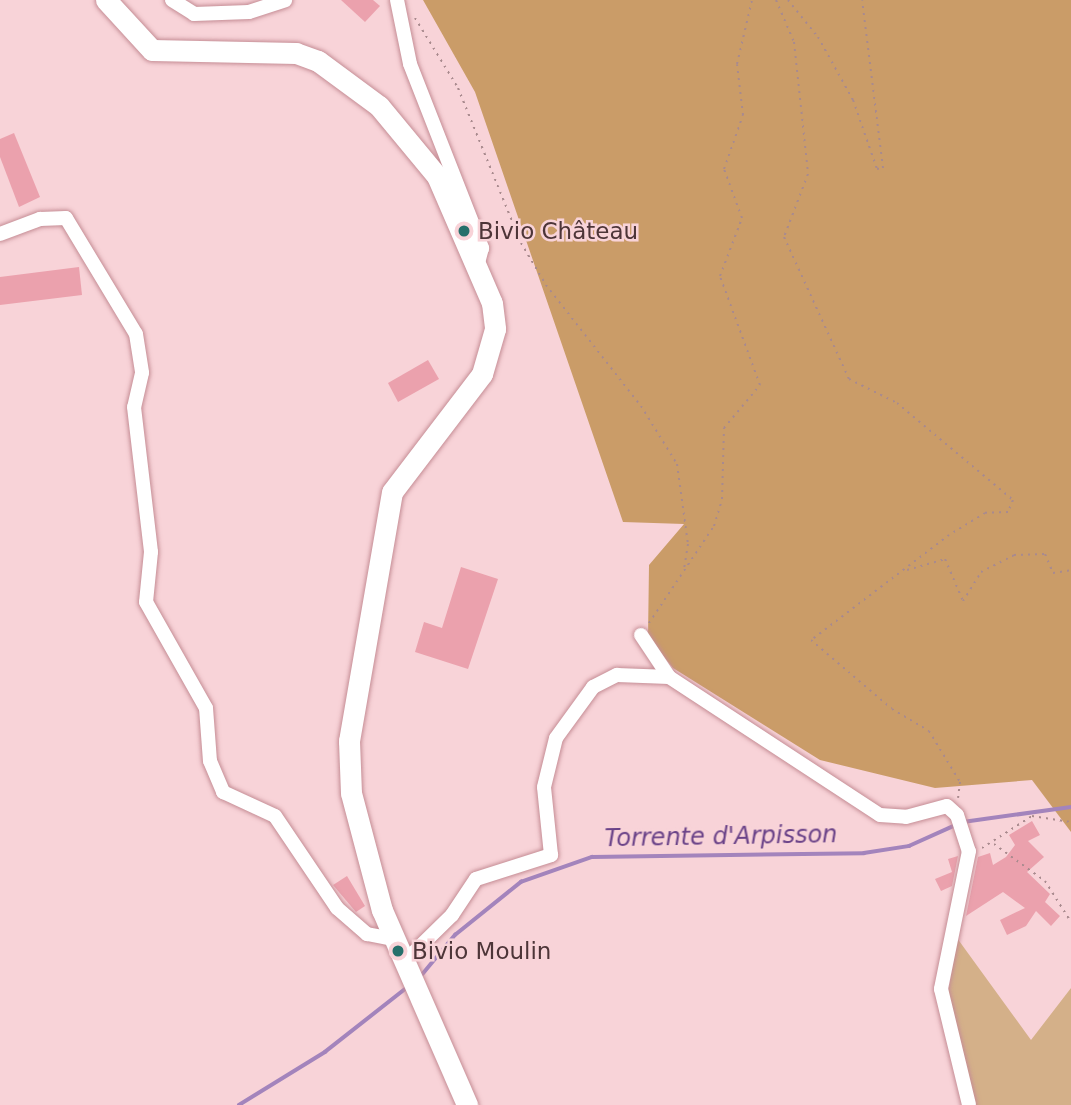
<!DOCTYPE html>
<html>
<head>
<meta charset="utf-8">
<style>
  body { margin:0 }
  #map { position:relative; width:1071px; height:1105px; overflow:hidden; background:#f8d3d8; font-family:"DejaVu Sans",sans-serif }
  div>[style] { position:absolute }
  .green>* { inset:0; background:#d4b089 }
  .forest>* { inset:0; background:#ca9c68 }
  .stream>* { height:3.5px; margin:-1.75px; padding:0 1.75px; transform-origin:1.75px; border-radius:1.75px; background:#a384bc }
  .building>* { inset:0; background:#eba1ad }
  .path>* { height:2px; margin-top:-1px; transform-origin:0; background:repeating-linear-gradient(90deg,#a98a8e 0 2px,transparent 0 7px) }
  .roads { filter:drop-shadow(0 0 2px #c58d95) drop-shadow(0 0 2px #c58d95) }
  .street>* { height:14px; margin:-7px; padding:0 7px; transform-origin:7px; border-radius:7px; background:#fff }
  .secondary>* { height:21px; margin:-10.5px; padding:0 10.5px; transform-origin:10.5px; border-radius:10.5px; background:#fff }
  .dots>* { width:19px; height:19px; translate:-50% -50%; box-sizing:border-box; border:4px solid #f8d3d8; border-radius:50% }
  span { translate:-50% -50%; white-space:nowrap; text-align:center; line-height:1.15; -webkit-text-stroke:5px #f8d3d8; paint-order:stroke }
  .poi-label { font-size:23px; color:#4d3538 }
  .left { translate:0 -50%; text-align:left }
  .water-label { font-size:24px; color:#6a4288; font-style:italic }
</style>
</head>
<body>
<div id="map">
  <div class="green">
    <i style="clip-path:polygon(957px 938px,1031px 1040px,1071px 988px,1071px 1105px,973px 1105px,948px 994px)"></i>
  </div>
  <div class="forest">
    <i style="clip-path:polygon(423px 0,1071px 0,1071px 832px,1032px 780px,935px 788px,820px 760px,673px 668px,648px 637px,649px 565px,684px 524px,623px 522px,475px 92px)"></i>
  </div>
  <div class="stream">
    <i style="left:963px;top:822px;width:109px;rotate:-7.9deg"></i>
    <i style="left:420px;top:977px;width:55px;rotate:-50.2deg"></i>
    <i style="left:455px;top:935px;width:85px;rotate:-38.8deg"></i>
    <i style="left:521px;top:882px;width:75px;rotate:-19.4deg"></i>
    <i style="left:592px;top:857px;width:272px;rotate:-0.8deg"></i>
    <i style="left:864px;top:853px;width:46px;rotate:-8.8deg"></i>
    <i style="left:909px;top:846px;width:51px;rotate:-24.1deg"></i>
    <i style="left:239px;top:1105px;width:101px;rotate:-31.6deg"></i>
    <i style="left:325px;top:1052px;width:107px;rotate:-38.2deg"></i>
  </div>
  <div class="building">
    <i style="clip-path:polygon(341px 0,373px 0,380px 6px,365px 22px)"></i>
    <i style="clip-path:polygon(14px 133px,40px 197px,19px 207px,0 157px,0 139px)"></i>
    <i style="clip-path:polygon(79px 267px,82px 295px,0 305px,0 277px)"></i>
    <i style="clip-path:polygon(428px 360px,439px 379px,398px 402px,388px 383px)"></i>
    <i style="clip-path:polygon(461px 567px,498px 579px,468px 669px,415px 652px,424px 622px,442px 628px)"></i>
    <i style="clip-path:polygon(1032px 821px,1040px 835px,1028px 841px,1044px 857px,1027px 872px,1050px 894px,1045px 902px,1060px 916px,1051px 926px,1036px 911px,1026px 926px,1007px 935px,1000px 920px,1025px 908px,1003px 892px,966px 916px,978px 857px,990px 853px,993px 865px,1006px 857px,1015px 845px,1009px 835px)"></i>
    <i style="clip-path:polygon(958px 856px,952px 886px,941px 891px,935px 879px,952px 872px,948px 859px)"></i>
    <i style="clip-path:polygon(347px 876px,365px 906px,356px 912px,333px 885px)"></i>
  </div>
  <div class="path">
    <i style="left:776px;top:0;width:46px;rotate:66.8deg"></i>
    <i style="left:794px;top:42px;width:133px;rotate:83.9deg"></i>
    <i style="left:808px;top:174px;width:67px;rotate:110.9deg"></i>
    <i style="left:784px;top:237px;width:156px;rotate:65.4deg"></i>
    <i style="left:849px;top:379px;width:54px;rotate:26.6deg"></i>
    <i style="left:897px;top:403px;width:151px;rotate:39.9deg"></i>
    <i style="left:1013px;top:500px;width:13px;rotate:113deg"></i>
    <i style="left:1008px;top:512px;width:23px;rotate:178deg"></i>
    <i style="left:985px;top:513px;width:42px;rotate:148.6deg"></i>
    <i style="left:949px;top:535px;width:173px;rotate:142.7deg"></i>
    <i style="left:811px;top:640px;width:106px;rotate:40.4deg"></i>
    <i style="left:892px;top:709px;width:43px;rotate:30.7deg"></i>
    <i style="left:929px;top:731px;width:60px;rotate:58.7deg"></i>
    <i style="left:960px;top:782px;width:16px;rotate:97deg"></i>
    <i style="left:788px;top:0;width:48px;rotate:51deg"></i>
    <i style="left:818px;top:37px;width:72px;rotate:60.9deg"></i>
    <i style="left:853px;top:100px;width:73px;rotate:70.8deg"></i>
    <i style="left:877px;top:169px;width:6px;rotate:-9deg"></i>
    <i style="left:883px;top:168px;width:169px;rotate:-97.1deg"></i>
    <i style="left:415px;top:18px;width:82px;rotate:58.4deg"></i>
    <i style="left:458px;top:88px;width:167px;rotate:67.9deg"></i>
    <i style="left:521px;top:243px;width:49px;rotate:59.2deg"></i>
    <i style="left:546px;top:285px;width:154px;rotate:51.9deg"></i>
    <i style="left:641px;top:406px;width:68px;rotate:58.2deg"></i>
    <i style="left:677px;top:464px;width:81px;rotate:82.2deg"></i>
    <i style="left:688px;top:544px;width:25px;rotate:99deg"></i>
    <i style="left:907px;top:570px;width:40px;rotate:-16deg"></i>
    <i style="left:945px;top:559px;width:46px;rotate:66.8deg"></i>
    <i style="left:963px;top:601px;width:34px;rotate:-58deg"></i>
    <i style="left:981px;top:572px;width:37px;rotate:-27deg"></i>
    <i style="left:1014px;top:555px;width:31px;rotate:-2deg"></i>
    <i style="left:1045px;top:554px;width:21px;rotate:67deg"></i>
    <i style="left:1053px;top:573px;width:18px;rotate:-9deg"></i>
    <i style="left:649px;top:623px;width:117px;rotate:-56.2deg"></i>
    <i style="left:714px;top:526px;width:28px;rotate:-73deg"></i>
    <i style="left:722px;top:499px;width:71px;rotate:-88.4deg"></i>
    <i style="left:724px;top:428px;width:56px;rotate:-50.1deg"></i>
    <i style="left:760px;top:385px;width:116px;rotate:-110.2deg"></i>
    <i style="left:720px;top:276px;width:62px;rotate:-69.2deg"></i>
    <i style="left:742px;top:218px;width:52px;rotate:-110.2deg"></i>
    <i style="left:724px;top:169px;width:57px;rotate:-70.6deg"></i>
    <i style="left:743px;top:115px;width:51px;rotate:-96.7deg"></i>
    <i style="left:737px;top:64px;width:66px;rotate:-76.8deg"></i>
    <i style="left:994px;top:844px;width:63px;rotate:36deg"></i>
    <i style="left:1045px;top:881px;width:49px;rotate:57.6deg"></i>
    <i style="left:982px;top:848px;width:59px;rotate:-32.6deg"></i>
    <i style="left:1032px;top:816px;width:39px;rotate:9deg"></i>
  </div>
  <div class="roads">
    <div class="street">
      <i style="left:172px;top:0;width:26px;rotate:32deg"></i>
      <i style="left:194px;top:14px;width:55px;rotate:-2.1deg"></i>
      <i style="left:249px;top:12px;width:38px;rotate:-18deg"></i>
      <i style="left:397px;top:0;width:65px;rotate:78.5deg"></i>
      <i style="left:410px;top:64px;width:198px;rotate:68.6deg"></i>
      <i style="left:482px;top:248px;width:16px;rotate:105deg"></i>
      <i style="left:0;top:234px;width:43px;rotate:-20.6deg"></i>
      <i style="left:40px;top:219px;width:26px;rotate:-2deg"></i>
      <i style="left:66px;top:218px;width:135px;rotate:58.9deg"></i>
      <i style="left:136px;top:334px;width:39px;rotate:81deg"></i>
      <i style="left:142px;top:373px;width:35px;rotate:103deg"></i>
      <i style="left:134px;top:407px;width:146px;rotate:83.3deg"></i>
      <i style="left:151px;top:552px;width:50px;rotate:95.7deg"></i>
      <i style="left:146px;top:602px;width:122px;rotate:60.5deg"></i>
      <i style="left:206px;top:708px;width:53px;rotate:85.7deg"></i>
      <i style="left:210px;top:761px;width:34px;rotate:67deg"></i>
      <i style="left:223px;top:792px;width:57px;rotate:24.8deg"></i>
      <i style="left:275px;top:816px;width:111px;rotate:56deg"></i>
      <i style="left:337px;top:908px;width:40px;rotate:41deg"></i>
      <i style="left:367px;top:934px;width:26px;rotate:11deg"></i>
      <i style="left:641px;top:635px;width:50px;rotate:56.3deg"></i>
      <i style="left:669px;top:677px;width:252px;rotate:33.2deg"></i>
      <i style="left:880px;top:815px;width:26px;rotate:4deg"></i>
      <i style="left:906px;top:817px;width:42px;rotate:-15deg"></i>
      <i style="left:947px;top:806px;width:13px;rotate:42deg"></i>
      <i style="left:957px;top:815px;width:38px;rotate:72deg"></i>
      <i style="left:969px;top:851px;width:141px;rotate:101.5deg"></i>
      <i style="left:941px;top:989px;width:119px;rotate:76.4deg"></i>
      <i style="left:403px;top:963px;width:69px;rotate:-44.4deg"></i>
      <i style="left:452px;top:915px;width:43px;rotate:-56.3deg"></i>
      <i style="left:476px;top:879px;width:79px;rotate:-17.7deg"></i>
      <i style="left:551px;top:855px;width:68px;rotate:-95.9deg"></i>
      <i style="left:544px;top:787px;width:50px;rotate:-76.2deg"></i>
      <i style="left:556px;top:738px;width:63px;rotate:-54deg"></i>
      <i style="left:593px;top:687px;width:27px;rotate:-27deg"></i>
      <i style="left:617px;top:675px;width:52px;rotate:2.2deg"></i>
    </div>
    <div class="secondary">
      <i style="left:106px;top:0;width:68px;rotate:47.4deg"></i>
      <i style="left:152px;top:50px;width:144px;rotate:1.2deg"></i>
      <i style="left:296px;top:53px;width:23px;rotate:20deg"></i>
      <i style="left:318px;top:61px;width:76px;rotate:36.4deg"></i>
      <i style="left:379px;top:106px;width:91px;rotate:50.4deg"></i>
      <i style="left:437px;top:176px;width:138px;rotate:66.6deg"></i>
      <i style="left:492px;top:303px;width:26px;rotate:83deg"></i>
      <i style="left:495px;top:329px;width:47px;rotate:106.1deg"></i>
      <i style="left:482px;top:374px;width:148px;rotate:127.3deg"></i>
      <i style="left:392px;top:492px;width:253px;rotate:99.8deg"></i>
      <i style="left:349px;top:741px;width:52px;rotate:87.8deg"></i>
      <i style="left:351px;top:793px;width:121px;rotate:75.2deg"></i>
      <i style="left:382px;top:910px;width:213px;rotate:66.4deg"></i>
    </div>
  </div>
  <div class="dots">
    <i style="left:464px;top:231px;background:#26706b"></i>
    <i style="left:398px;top:951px;background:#26706b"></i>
  </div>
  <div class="poi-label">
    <span class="left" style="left:478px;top:231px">Bivio Château</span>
    <span class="left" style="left:412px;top:951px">Bivio Moulin</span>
  </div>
  <div class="water-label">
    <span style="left:721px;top:837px;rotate:-1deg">Torrente d'Arpisson</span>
  </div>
</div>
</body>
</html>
